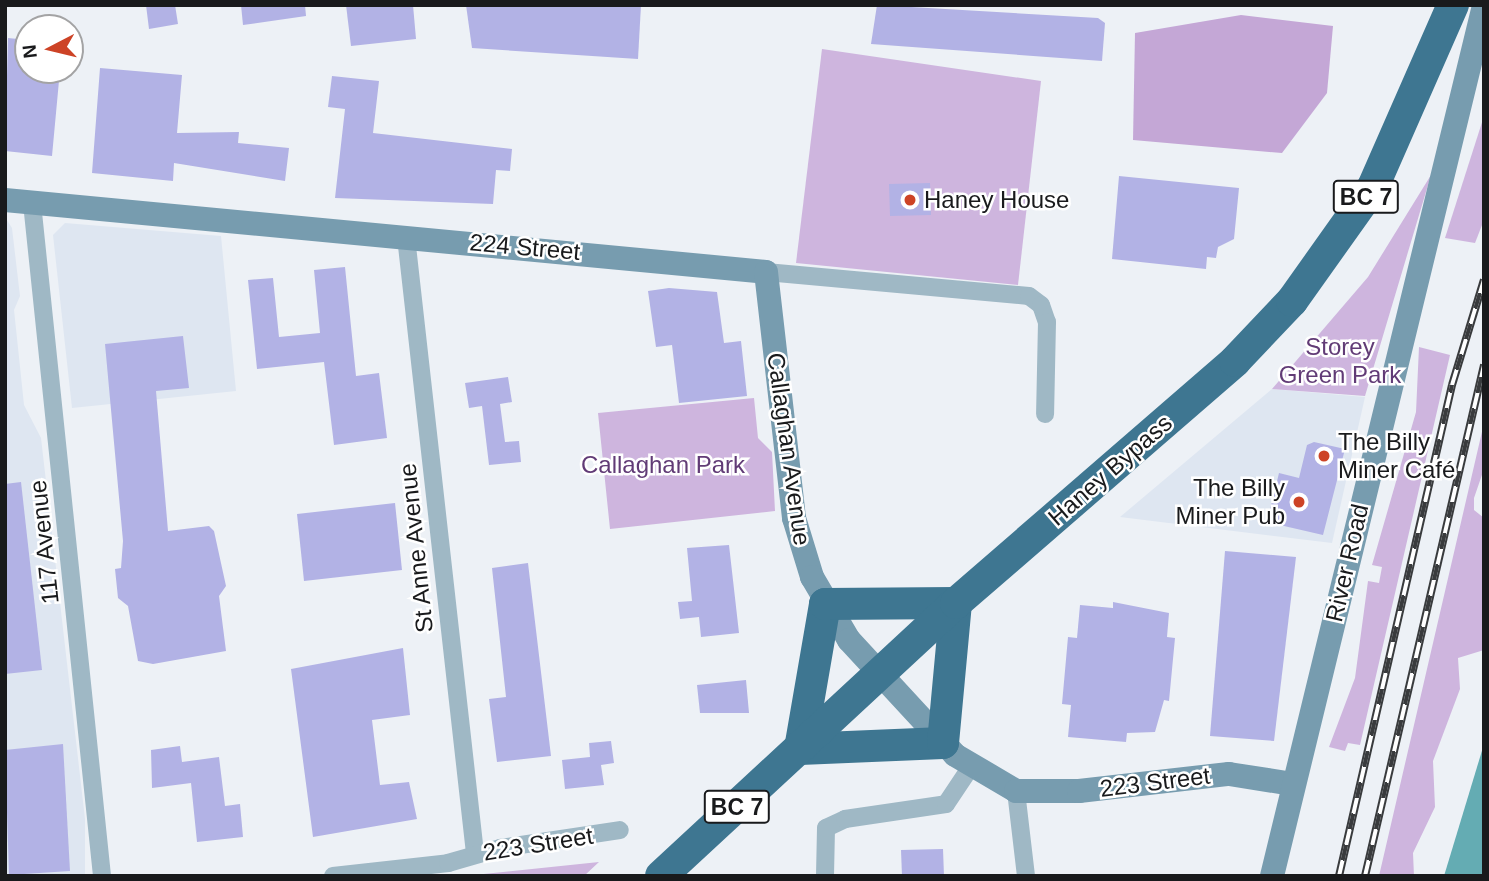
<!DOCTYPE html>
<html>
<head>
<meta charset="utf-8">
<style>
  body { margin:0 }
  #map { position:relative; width:1489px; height:881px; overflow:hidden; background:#edf1f6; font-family:Arial,sans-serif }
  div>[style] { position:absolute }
  .built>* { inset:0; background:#dee6f1 }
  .green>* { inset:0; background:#ceb5de }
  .forest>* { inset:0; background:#c4a7d6 }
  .water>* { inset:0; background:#64acb3 }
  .building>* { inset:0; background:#b2b2e5 }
  .street>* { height:18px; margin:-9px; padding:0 9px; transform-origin:9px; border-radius:9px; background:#9fb8c5 }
  .secondary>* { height:24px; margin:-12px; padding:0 12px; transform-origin:12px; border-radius:12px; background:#779caf }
  .highway>* { height:32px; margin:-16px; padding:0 16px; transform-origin:16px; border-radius:16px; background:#3e7691 }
  .rail>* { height:8px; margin-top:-4px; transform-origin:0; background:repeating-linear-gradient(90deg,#fff 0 16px,#393b3d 0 32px); box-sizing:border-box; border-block:2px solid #393b3d }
  .dots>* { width:19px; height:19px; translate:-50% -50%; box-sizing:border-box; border:4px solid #fff; border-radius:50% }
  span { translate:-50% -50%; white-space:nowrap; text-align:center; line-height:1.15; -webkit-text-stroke:5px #fff; paint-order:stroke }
  .shield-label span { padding:2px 5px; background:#fff; border:2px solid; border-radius:5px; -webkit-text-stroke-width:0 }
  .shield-label { font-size:23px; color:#191a1c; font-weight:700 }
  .poi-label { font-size:24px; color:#191a1c }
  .left { translate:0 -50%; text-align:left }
  .right { translate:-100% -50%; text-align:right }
  .street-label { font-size:24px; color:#191a1c }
  .park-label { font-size:24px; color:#613b76 }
  .frame { position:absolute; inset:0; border:7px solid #191a1c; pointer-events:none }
  .north { position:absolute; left:14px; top:14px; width:70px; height:70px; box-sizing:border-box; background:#fff; border:2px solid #a3a3a4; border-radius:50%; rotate:263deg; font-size:19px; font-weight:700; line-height:28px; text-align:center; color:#191a1c }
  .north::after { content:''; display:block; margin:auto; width:24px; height:32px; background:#cd4326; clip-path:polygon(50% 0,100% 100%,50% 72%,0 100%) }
</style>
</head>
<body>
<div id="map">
  <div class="built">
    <i style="clip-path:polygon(5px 217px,12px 228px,20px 296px,14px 310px,24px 405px,41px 438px,85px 819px,85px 876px,5px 876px)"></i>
    <i style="clip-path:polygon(65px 223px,221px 236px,236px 391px,72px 408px,53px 235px)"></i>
    <i style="clip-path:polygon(1272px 389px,1365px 397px,1332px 543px,1120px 517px)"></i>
  </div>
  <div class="green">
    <i style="clip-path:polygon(822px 49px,1041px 81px,1018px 285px,796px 263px)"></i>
    <i style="clip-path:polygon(1484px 116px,1484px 220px,1475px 243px,1445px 238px)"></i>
    <i style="clip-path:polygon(1431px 175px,1365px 396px,1272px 389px,1368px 277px)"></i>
    <i style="clip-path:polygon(1419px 347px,1450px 355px,1360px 745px,1348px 743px,1345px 751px,1329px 747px,1355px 678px,1368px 581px,1379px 583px,1382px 567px,1372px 565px,1416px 412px)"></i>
    <i style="clip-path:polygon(754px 398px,758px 438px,772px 452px,775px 511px,610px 529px,598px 413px)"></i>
    <i style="clip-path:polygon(1484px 423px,1484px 469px,1474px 498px,1474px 510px,1484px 518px,1484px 650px,1458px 658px,1460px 689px,1433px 761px,1435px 807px,1413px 853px,1414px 876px,1379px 876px)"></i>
    <i style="clip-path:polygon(599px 862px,584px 876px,464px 876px,503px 872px)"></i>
  </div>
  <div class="forest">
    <i style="clip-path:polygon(1241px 15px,1333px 26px,1327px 93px,1282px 153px,1133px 140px,1135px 33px)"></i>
  </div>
  <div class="water">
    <i style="clip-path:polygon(1484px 744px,1484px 876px,1444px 876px)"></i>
  </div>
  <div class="building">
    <i style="clip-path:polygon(146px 5px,175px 5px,178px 24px,149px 29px)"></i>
    <i style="clip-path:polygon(241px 5px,305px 5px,306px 16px,243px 25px)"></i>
    <i style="clip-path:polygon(346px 5px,413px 5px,416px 39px,351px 46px)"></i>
    <i style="clip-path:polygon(466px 5px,641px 5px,638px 59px,472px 48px)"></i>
    <i style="clip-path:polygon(877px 5px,1098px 18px,1105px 23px,1102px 61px,871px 44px)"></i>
    <i style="clip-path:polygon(8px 38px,28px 40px,28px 70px,60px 70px,52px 156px,5px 151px)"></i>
    <i style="clip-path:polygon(100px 68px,182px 75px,177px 133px,239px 132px,238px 143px,289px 148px,285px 181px,174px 163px,173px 181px,92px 173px)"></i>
    <i style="clip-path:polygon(332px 76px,379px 81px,373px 133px,512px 149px,510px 171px,496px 170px,493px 204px,335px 198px,345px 109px,328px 107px)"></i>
    <i style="clip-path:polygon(1119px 176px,1239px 188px,1234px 239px,1218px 247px,1216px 258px,1207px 257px,1206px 269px,1112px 259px)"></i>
    <i style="clip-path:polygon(930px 183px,931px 215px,890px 216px,889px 184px)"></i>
    <i style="clip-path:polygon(345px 267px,356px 376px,379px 373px,387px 438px,334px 445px,324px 362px,257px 369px,248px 280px,273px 278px,279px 337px,320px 333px,314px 270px)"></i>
    <i style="clip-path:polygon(669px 288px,717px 292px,724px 343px,741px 341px,747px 396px,679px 403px,672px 345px,656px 347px,648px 291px)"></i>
    <i style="clip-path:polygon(183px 336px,189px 388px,156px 391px,168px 531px,209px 526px,214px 531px,226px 586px,219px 596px,226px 651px,153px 664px,138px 661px,128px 606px,118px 598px,115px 569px,121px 568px,123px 541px,105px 344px)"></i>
    <i style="clip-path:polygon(508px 377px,512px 402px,500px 404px,505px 442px,519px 441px,521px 462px,489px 465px,482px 406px,469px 408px,465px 383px)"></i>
    <i style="clip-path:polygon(1314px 442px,1345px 449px,1323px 535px,1267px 522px,1279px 473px,1299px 478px,1307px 445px)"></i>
    <i style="clip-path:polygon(21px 482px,42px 670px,5px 674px,5px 484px)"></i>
    <i style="clip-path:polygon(395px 503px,402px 570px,304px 581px,297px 514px)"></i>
    <i style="clip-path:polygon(729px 545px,739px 633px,701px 637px,699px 617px,680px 619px,678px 602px,692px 601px,687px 548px)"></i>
    <i style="clip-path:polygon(1225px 551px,1296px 557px,1274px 741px,1210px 736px)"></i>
    <i style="clip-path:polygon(528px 563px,551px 756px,497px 762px,489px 699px,506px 697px,492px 568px)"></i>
    <i style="clip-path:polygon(1113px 602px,1169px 613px,1167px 637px,1175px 638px,1169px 701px,1164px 700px,1155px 732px,1127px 733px,1126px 742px,1068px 737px,1071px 705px,1062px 704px,1068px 637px,1077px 638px,1080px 605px,1113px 608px)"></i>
    <i style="clip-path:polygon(403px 648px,410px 715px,372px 720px,380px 785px,409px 782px,417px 819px,313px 837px,291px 669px)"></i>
    <i style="clip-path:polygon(746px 680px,749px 713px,700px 713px,697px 685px)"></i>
    <i style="clip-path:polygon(611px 741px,614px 763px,601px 765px,604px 785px,565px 789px,562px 760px,590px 757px,589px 743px)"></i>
    <i style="clip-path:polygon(63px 744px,70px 871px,9px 875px,5px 750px)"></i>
    <i style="clip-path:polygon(180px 746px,182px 762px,219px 757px,225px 806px,240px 804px,243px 837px,197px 842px,191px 783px,152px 788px,151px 750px)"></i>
    <i style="clip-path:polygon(943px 849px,944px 876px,902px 876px,901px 850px)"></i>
  </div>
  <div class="street">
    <i style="left:32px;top:203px;width:677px;rotate:84.06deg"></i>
    <i style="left:406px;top:237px;width:620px;rotate:83.61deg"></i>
    <i style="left:766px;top:272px;width:264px;rotate:5.2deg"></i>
    <i style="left:1029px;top:296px;width:15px;rotate:37deg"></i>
    <i style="left:1041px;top:305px;width:18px;rotate:71deg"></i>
    <i style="left:1047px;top:322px;width:92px;rotate:91.2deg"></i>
    <i style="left:1016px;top:791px;width:86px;rotate:83.3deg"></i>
    <i style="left:333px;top:876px;width:116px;rotate:-6.4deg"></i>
    <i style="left:448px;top:863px;width:54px;rotate:-16.1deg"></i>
    <i style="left:500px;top:848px;width:121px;rotate:-8.5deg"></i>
    <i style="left:825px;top:876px;width:48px;rotate:-88.8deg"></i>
    <i style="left:826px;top:828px;width:21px;rotate:-25deg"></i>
    <i style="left:845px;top:819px;width:102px;rotate:-8.4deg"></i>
    <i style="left:946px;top:804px;width:43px;rotate:-56.3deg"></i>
  </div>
  <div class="secondary">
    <i style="left:5px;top:200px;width:764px;rotate:5.4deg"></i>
    <i style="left:766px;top:272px;width:248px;rotate:83.5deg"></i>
    <i style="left:794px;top:518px;width:62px;rotate:73deg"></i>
    <i style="left:812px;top:577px;width:73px;rotate:59.6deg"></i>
    <i style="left:849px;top:640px;width:156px;rotate:47.3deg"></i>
    <i style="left:955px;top:755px;width:71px;rotate:30.5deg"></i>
    <i style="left:1016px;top:791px;width:63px"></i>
    <i style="left:1079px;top:791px;width:151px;rotate:-6.5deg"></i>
    <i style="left:1229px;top:774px;width:65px;rotate:8.9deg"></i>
    <i style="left:1272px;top:876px;width:895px;rotate:-76.31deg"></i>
  </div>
  <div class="highway">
    <i style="left:800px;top:749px;width:143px;rotate:-2.4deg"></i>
    <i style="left:943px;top:743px;width:141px;rotate:-84.7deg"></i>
    <i style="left:800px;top:749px;width:147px;rotate:-80.2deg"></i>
    <i style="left:825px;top:604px;width:131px;rotate:-0.4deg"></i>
    <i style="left:661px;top:876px;width:402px;rotate:-42.8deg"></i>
    <i style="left:956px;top:603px;width:369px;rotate:-40.9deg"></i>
    <i style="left:1235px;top:361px;width:83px;rotate:-46.5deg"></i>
    <i style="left:1292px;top:301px;width:140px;rotate:-54.6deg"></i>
    <i style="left:1373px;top:187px;width:199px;rotate:-66.3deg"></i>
  </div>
  <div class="rail">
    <i style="left:1339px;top:876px;width:504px;rotate:-77.04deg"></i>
    <i style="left:1452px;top:385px;width:110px;rotate:-73.1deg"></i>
    <i style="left:1365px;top:876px;width:525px;rotate:-76.89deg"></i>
  </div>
  <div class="dots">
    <i style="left:910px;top:200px;background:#cd4326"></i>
    <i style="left:1324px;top:456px;background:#cd4326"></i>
    <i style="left:1299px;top:502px;background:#cd4326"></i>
  </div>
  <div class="shield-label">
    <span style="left:1366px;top:197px">BC 7</span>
    <span style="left:737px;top:807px">BC 7</span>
  </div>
  <div class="poi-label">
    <span class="left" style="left:924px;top:200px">Haney House</span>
    <span class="left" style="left:1338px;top:456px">The Billy<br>Miner Café</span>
    <span class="right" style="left:1285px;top:502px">The Billy<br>Miner Pub</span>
  </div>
  <div class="street-label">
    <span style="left:525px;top:247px;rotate:5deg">224 Street</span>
    <span style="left:789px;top:449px;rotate:82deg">Callaghan Avenue</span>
    <span style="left:1110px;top:470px;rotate:-41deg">Haney Bypass</span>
    <span style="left:44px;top:542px;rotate:-96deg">117 Avenue</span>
    <span style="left:416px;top:548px;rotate:-96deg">St Anne Avenue</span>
    <span style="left:1347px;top:563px;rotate:-77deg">River Road</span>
    <span style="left:1155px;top:782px;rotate:-7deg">223 Street</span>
    <span style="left:538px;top:844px;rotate:-9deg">223 Street</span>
  </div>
  <div class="park-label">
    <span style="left:1340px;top:361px">Storey<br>Green Park</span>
    <span style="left:663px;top:465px">Callaghan Park</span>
  </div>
  <div class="frame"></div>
  <div class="north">N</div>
</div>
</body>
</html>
